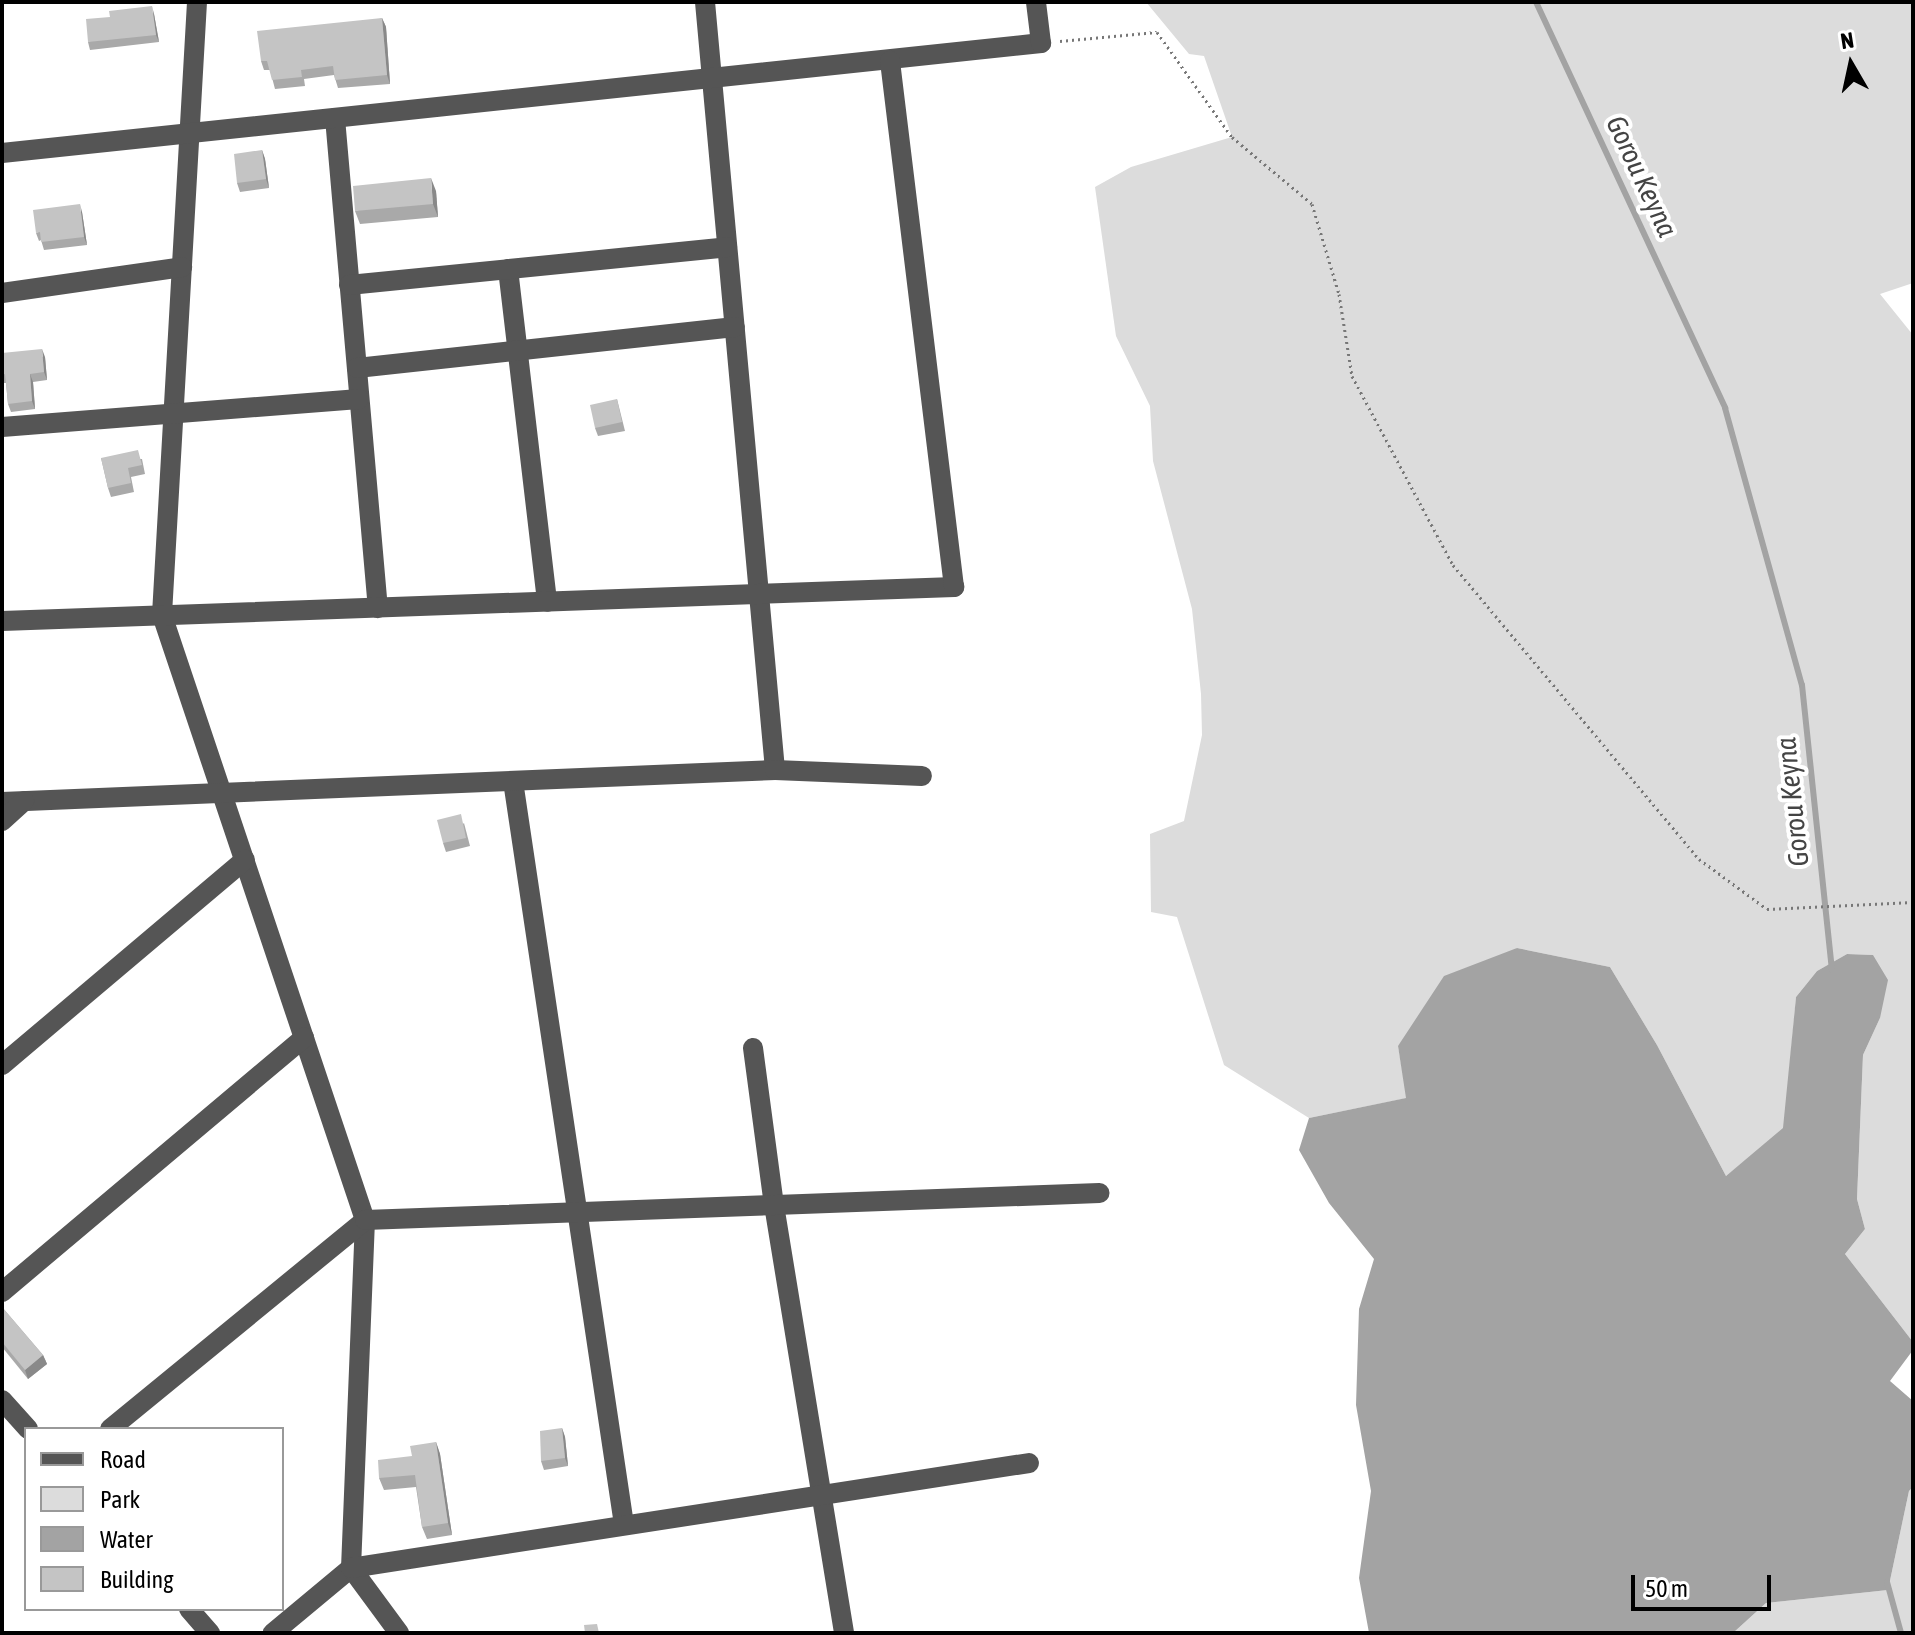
<!DOCTYPE html>
<html>
<head>
<meta charset="utf-8">
<style>
  body { margin:0 }
  #map { position:relative; width:1915px; height:1635px; overflow:hidden; background:#fff; font-family:"Asap Condensed",sans-serif }
  div>[style] { position:absolute }
  .green>* { inset:0; background:#dcdcdc }
  .water>* { inset:0; background:#a3a3a3 }
  .stream>* { height:6px; margin:-3px; padding:0 3px; transform-origin:3px; border-radius:3px; background:#a3a3a3 }
  .path>* { height:3px; margin-top:-1.5px; transform-origin:0; background:repeating-linear-gradient(90deg,#777 0 2px,transparent 0 6px) }
  .minor>* { height:20px; margin:-10px; padding:0 10px; transform-origin:10px; border-radius:10px; background:#555 }
  .wall>* { inset:0; background:#a9a9a9 }
  .shaded-wall>* { inset:0; background:#898989 }
  .building>* { inset:0; background:#c4c4c4 }
  span { translate:-50% -50%; white-space:nowrap; text-align:center; line-height:1.15; -webkit-text-stroke:8px #fff; paint-order:stroke }
  .water-label { font-size:28px; color:#444; font-style:italic }
  .frame { position:absolute; inset:0; border:4px solid #000; pointer-events:none }
  .legend { position:absolute; left:24px; top:1427px; width:260px; height:184px; box-sizing:border-box; background:#fff; border:2px solid #999; margin:0; padding:10px 14px; list-style:none; font-size:24px; color:#000 }
  .legend li { display:flex; align-items:center; gap:16px; height:40px }
  .legend b { width:40px; border:2px solid #999 }
  .north { position:absolute; left:1811px; top:24px; width:80px; height:80px; -webkit-text-stroke:6px #fff; paint-order:stroke; rotate:351deg; font-size:22px; font-weight:700; line-height:32px; text-align:center; color:#000 }
  .north::after { content:''; display:block; margin:auto; width:28px; height:36px; background:#000; clip-path:polygon(50% 0,100% 100%,50% 72%,0 100%) }
  .scale { position:absolute; left:1631px; top:1575px; width:140px; height:36px; box-sizing:border-box; border:4px solid #000; border-top:0; padding-left:10px; font-size:24px; line-height:28px; white-space:nowrap; color:#000; -webkit-text-stroke:6px #fff; paint-order:stroke }
</style>
</head>
<body>
<div id="map">
  <div class="green">
    <i style="clip-path:polygon(1146px 2px,1913px 2px,1913px 283px,1880px 294px,1913px 335px,1913px 1342px,1845px 1254px,1865px 1229px,1857px 1199px,1863px 1055px,1880px 1018px,1873px 955px,1847px 954px,1817px 971px,1796px 997px,1784px 1129px,1726px 1176px,1657px 1045px,1610px 967px,1517px 948px,1398px 1046px,1407px 1098px,1309px 1118px,1224px 1065px,1177px 917px,1151px 912px,1150px 834px,1184px 821px,1202px 735px,1201px 694px,1192px 609px,1153px 461px,1150px 406px,1116px 336px,1095px 187px,1131px 167px,1232px 137px,1204px 56px,1189px 54px)"></i>
    <i style="clip-path:polygon(1913px 1487px,1913px 1633px,1733px 1633px,1766px 1603px,1888px 1590px,1909px 1491px)"></i>
  </div>
  <div class="water">
    <i style="clip-path:polygon(1517px 948px,1610px 967px,1657px 1045px,1726px 1176px,1783px 1128px,1796px 997px,1817px 971px,1847px 954px,1873px 955px,1888px 980px,1880px 1018px,1863px 1055px,1857px 1199px,1865px 1229px,1845px 1254px,1913px 1342px,1913px 1350px,1890px 1381px,1913px 1401px,1913px 1487px,1909px 1491px,1888px 1590px,1766px 1603px,1733px 1633px,1369px 1633px,1359px 1578px,1371px 1491px,1356px 1405px,1359px 1309px,1374px 1259px,1329px 1203px,1299px 1150px,1309px 1118px,1406px 1098px,1398px 1046px,1444px 976px)"></i>
  </div>
  <div class="stream">
    <i style="left:1536px;top:2px;width:448px;rotate:65deg"></i>
    <i style="left:1725px;top:408px;width:288px;rotate:74.5deg"></i>
    <i style="left:1802px;top:685px;width:286px;rotate:84deg"></i>
    <i style="left:1887px;top:1582px;width:53px;rotate:74.6deg"></i>
  </div>
  <div class="path">
    <i style="left:1060px;top:41px;width:97px;rotate:-5.3deg"></i>
    <i style="left:1157px;top:32px;width:129px;rotate:54.5deg"></i>
    <i style="left:1232px;top:137px;width:104px;rotate:39.9deg"></i>
    <i style="left:1312px;top:204px;width:94px;rotate:73.3deg"></i>
    <i style="left:1339px;top:294px;width:83px;rotate:81deg"></i>
    <i style="left:1352px;top:376px;width:214px;rotate:61.9deg"></i>
    <i style="left:1453px;top:565px;width:383px;rotate:50.1deg"></i>
    <i style="left:1699px;top:859px;width:84px;rotate:36.3deg"></i>
    <i style="left:1767px;top:909px;width:146px;rotate:-2.7deg"></i>
  </div>
  <div class="minor">
    <i style="left:197px;top:2px;width:614px;rotate:93.27deg"></i>
    <i style="left:162px;top:615px;width:638px;rotate:71.45deg"></i>
    <i style="left:365px;top:1220px;width:348px;rotate:92.3deg"></i>
    <i style="left:351px;top:1568px;width:102px;rotate:140.2deg"></i>
    <i style="left:705px;top:2px;width:771px;rotate:84.79deg"></i>
    <i style="left:335px;top:118px;width:492px;rotate:85deg"></i>
    <i style="left:2px;top:153px;width:1045px;rotate:-6.04deg"></i>
    <i style="left:1041px;top:43px;width:41px;rotate:-97deg"></i>
    <i style="left:508px;top:269px;width:335px;rotate:83.3deg"></i>
    <i style="left:349px;top:285px;width:380px;rotate:-5.7deg"></i>
    <i style="left:2px;top:293px;width:182px;rotate:-8.2deg"></i>
    <i style="left:357px;top:368px;width:380px;rotate:-6.2deg"></i>
    <i style="left:2px;top:427px;width:358px;rotate:-4.5deg"></i>
    <i style="left:2px;top:621px;width:953px;rotate:-2.05deg"></i>
    <i style="left:954px;top:587px;width:530px;rotate:-96.94deg"></i>
    <i style="left:513px;top:781px;width:752px;rotate:81.51deg"></i>
    <i style="left:2px;top:802px;width:774px;rotate:-2.37deg"></i>
    <i style="left:775px;top:770px;width:147px;rotate:2.3deg"></i>
    <i style="left:2px;top:821px;width:30px;rotate:-42deg"></i>
    <i style="left:753px;top:1048px;width:158px;rotate:82.4deg"></i>
    <i style="left:774px;top:1205px;width:434px;rotate:80.7deg"></i>
    <i style="left:2px;top:1065px;width:318px;rotate:-40.2deg"></i>
    <i style="left:2px;top:1292px;width:395px;rotate:-40.1deg"></i>
    <i style="left:2px;top:1400px;width:39px;rotate:48deg"></i>
    <i style="left:110px;top:1429px;width:330px;rotate:-39.3deg"></i>
    <i style="left:365px;top:1220px;width:735px;rotate:-2.1deg"></i>
    <i style="left:189px;top:1609px;width:32px;rotate:49deg"></i>
    <i style="left:399px;top:1633px;width:81px;rotate:-126.4deg"></i>
    <i style="left:351px;top:1568px;width:686px;rotate:-8.8deg"></i>
  </div>
  <div class="wall">
    <i style="clip-path:polygon(154px 14px,159px 42px,90px 50px,88px 42px)"></i>
    <i style="clip-path:polygon(382px 18px,386px 27px,390px 84px,338px 88px,334px 75px,304px 79px,305px 86px,275px 89px,270px 70px,264px 70px,261px 61px)"></i>
    <i style="clip-path:polygon(262px 150px,265px 159px,269px 188px,240px 192px,237px 183px)"></i>
    <i style="clip-path:polygon(436px 191px,438px 217px,360px 224px,355px 211px)"></i>
    <i style="clip-path:polygon(82px 212px,87px 245px,44px 250px,41px 240px,39px 241px,36px 233px)"></i>
    <i style="clip-path:polygon(2px 353px,45px 357px,47px 380px,33px 382px,35px 409px,11px 412px,8px 404px,6px 383px,2px 383px)"></i>
    <i style="clip-path:polygon(617px 399px,625px 431px,598px 436px,595px 428px)"></i>
    <i style="clip-path:polygon(101px 458px,142px 459px,145px 474px,131px 477px,134px 492px,111px 497px,108px 488px)"></i>
    <i style="clip-path:polygon(464px 823px,470px 846px,446px 852px,443px 843px)"></i>
    <i style="clip-path:polygon(2px 1307px,43px 1355px,47px 1364px,28px 1379px,2px 1347px)"></i>
    <i style="clip-path:polygon(562px 1428px,565px 1437px,568px 1466px,544px 1470px,541px 1461px)"></i>
    <i style="clip-path:polygon(436px 1442px,440px 1454px,452px 1535px,427px 1539px,422px 1527px,416px 1487px,384px 1490px,379px 1478px)"></i>
  </div>
  <div class="shaded-wall">
    <i style="clip-path:polygon(152px 6px,154px 14px,159px 42px,156px 35px)"></i>
    <i style="clip-path:polygon(382px 18px,386px 27px,390px 84px,387px 75px)"></i>
    <i style="clip-path:polygon(262px 150px,265px 159px,269px 188px,266px 179px)"></i>
    <i style="clip-path:polygon(431px 178px,436px 191px,438px 217px,433px 204px)"></i>
    <i style="clip-path:polygon(80px 204px,82px 212px,87px 245px,84px 237px)"></i>
    <i style="clip-path:polygon(42px 349px,45px 357px,47px 380px,44px 372px)"></i>
    <i style="clip-path:polygon(30px 374px,33px 382px,35px 409px,32px 401px)"></i>
    <i style="clip-path:polygon(43px 1355px,47px 1364px,28px 1379px,25px 1370px)"></i>
    <i style="clip-path:polygon(562px 1428px,565px 1437px,568px 1466px,565px 1458px)"></i>
    <i style="clip-path:polygon(436px 1442px,440px 1454px,452px 1535px,448px 1523px)"></i>
  </div>
  <div class="building">
    <i style="clip-path:polygon(152px 6px,156px 35px,88px 42px,86px 19px,110px 17px,109px 11px)"></i>
    <i style="clip-path:polygon(382px 18px,387px 75px,335px 80px,333px 66px,301px 70px,302px 77px,272px 80px,267px 61px,261px 61px,257px 31px)"></i>
    <i style="clip-path:polygon(262px 150px,266px 179px,237px 183px,234px 154px)"></i>
    <i style="clip-path:polygon(431px 178px,433px 204px,355px 211px,353px 186px)"></i>
    <i style="clip-path:polygon(80px 204px,84px 237px,41px 242px,40px 232px,36px 233px,33px 210px)"></i>
    <i style="clip-path:polygon(42px 349px,44px 372px,30px 374px,32px 401px,8px 404px,5px 374px,2px 375px,2px 353px)"></i>
    <i style="clip-path:polygon(617px 399px,622px 422px,595px 428px,590px 405px)"></i>
    <i style="clip-path:polygon(138px 450px,142px 465px,128px 468px,131px 483px,108px 488px,101px 458px)"></i>
    <i style="clip-path:polygon(461px 814px,466px 838px,443px 843px,437px 820px)"></i>
    <i style="clip-path:polygon(2px 1307px,43px 1355px,25px 1370px,2px 1342px)"></i>
    <i style="clip-path:polygon(562px 1428px,565px 1458px,541px 1461px,540px 1431px)"></i>
    <i style="clip-path:polygon(436px 1442px,448px 1523px,422px 1527px,415px 1475px,379px 1478px,378px 1460px,412px 1456px,410px 1446px)"></i>
    <i style="clip-path:polygon(597px 1624px,599px 1633px,585px 1633px,584px 1625px)"></i>
  </div>
  <div class="water-label">
    <span style="left:1642px;top:176px;rotate:65deg">Gorou Keyna</span>
    <span style="left:1792px;top:802px;rotate:-96deg">Gorou Keyna</span>
  </div>
  <div class="frame"></div>
  <ul class="legend">
  <li><b style="height:10px;background:#555"></b>Road</li>
  <li><b style="height:22px;background:#dcdcdc"></b>Park</li>
  <li><b style="height:22px;background:#a3a3a3"></b>Water</li>
  <li><b style="height:22px;background:#c4c4c4"></b>Building</li>
  </ul>
  <div class="north">N</div>
  <div class="scale">50 m</div>
</div>
</body>
</html>
